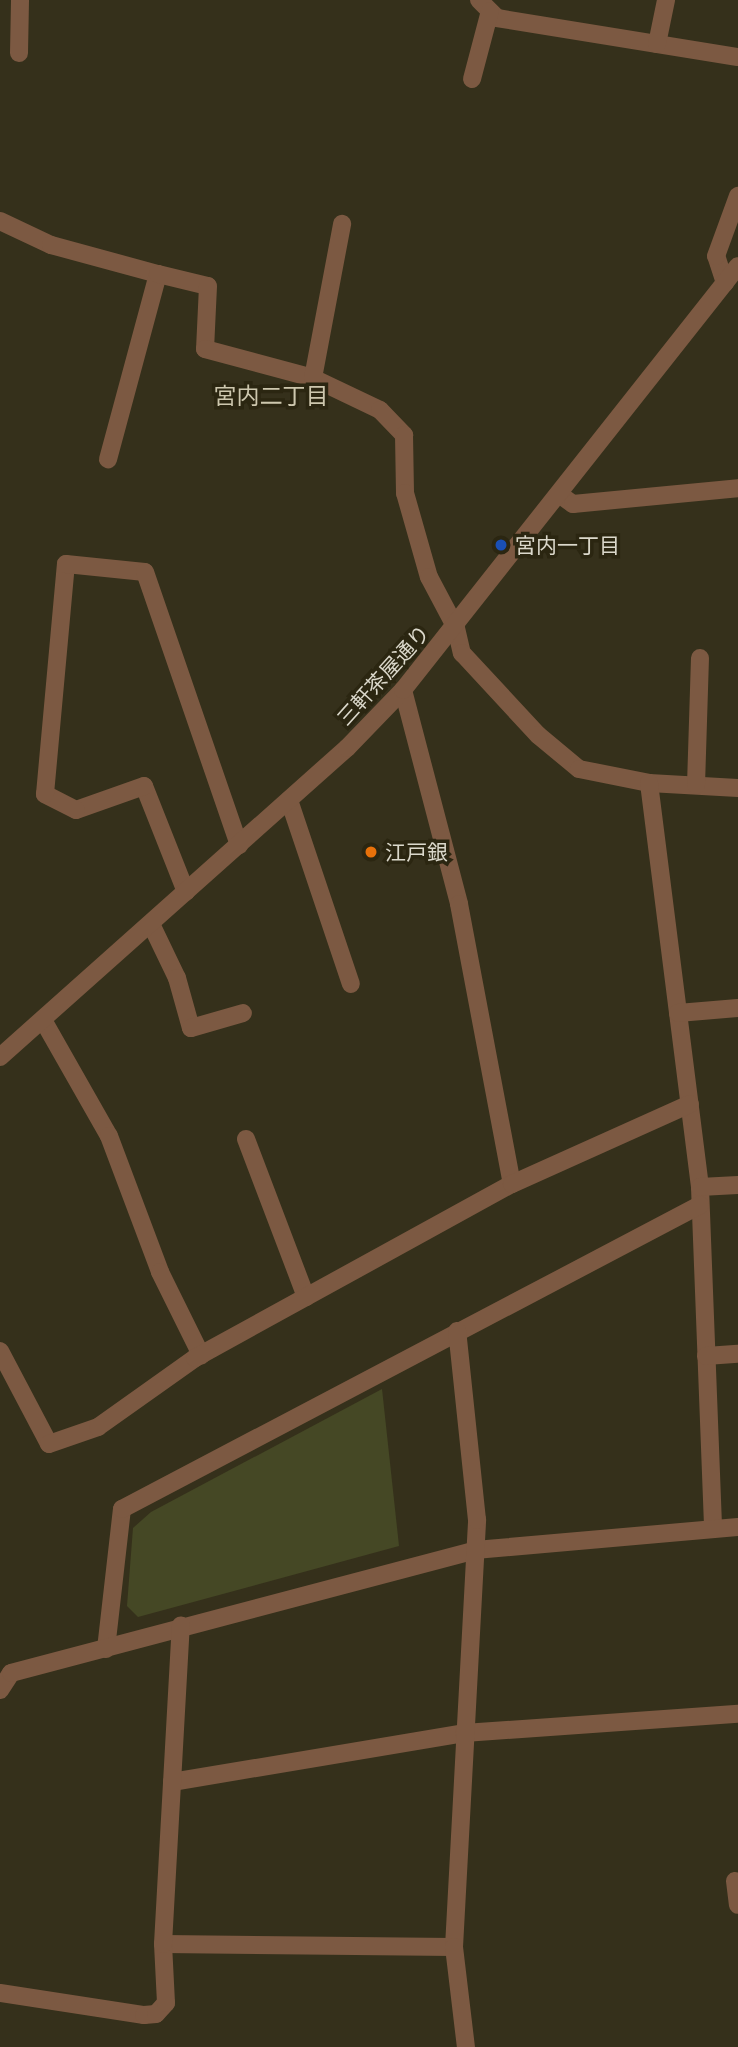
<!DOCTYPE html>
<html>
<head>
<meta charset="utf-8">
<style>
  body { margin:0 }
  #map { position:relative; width:738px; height:2047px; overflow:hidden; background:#35301b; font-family:"Golos Text","Noto Sans JP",sans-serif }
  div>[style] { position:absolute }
  .green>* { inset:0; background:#454825 }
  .minor>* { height:18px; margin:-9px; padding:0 9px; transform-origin:9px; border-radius:9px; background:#7c5942 }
  .dots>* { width:19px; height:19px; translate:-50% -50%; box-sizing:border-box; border:4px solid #2b2611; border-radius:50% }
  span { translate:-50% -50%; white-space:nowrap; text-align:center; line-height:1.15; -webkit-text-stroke:7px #2b2611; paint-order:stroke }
  .poi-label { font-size:21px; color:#dbd8cb }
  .left { translate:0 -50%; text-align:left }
  .street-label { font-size:21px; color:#dbd8cb }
  .neighbourhood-label { font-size:23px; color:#cdc7ae }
</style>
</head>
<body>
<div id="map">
  <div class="green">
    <i style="clip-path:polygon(382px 1389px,399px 1546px,138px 1617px,127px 1606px,133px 1528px,151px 1512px)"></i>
  </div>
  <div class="minor">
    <i style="left:479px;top:0;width:25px;rotate:45deg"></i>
    <i style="left:497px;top:18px;width:244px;rotate:9.2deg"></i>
    <i style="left:657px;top:44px;width:45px;rotate:-78.4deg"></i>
    <i style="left:19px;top:53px;width:53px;rotate:-88.9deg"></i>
    <i style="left:472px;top:79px;width:70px;rotate:-75.2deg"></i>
    <i style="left:0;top:221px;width:56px;rotate:25.2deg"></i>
    <i style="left:51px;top:245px;width:111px;rotate:15.2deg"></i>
    <i style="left:158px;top:274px;width:192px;rotate:105.1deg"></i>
    <i style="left:158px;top:274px;width:51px;rotate:13.5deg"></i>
    <i style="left:208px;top:286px;width:63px;rotate:92.7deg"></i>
    <i style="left:205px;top:349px;width:112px;rotate:15deg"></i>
    <i style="left:313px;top:378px;width:74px;rotate:25.5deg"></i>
    <i style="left:380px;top:410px;width:35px;rotate:46deg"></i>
    <i style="left:404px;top:435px;width:58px;rotate:89deg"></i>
    <i style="left:405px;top:493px;width:87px;rotate:74.1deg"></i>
    <i style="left:429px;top:577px;width:58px;rotate:62.1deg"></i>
    <i style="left:456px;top:628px;width:26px;rotate:77deg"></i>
    <i style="left:462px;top:653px;width:112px;rotate:47.2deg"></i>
    <i style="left:538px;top:735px;width:53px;rotate:39.7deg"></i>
    <i style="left:579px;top:769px;width:71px;rotate:11.3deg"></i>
    <i style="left:649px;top:783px;width:89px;rotate:3.2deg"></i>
    <i style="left:725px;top:283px;width:28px;rotate:-108deg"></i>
    <i style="left:716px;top:256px;width:64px;rotate:-69.9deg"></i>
    <i style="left:313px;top:378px;width:157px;rotate:-79.3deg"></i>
    <i style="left:559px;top:494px;width:17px;rotate:36deg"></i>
    <i style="left:573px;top:504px;width:166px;rotate:-5.5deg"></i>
    <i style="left:403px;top:690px;width:221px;rotate:75.3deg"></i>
    <i style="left:459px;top:904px;width:285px;rotate:79.3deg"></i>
    <i style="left:649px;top:783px;width:407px;rotate:82.8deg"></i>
    <i style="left:700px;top:1187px;width:342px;rotate:87.8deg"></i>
    <i style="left:696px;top:785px;width:127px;rotate:-88.2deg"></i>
    <i style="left:289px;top:800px;width:194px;rotate:71.4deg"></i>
    <i style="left:186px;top:892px;width:114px;rotate:-111.6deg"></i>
    <i style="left:144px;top:786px;width:72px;rotate:160.6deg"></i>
    <i style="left:76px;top:810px;width:35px;rotate:-153deg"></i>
    <i style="left:45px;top:794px;width:231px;rotate:-84.8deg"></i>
    <i style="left:66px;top:564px;width:79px;rotate:5.8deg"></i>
    <i style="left:145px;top:572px;width:289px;rotate:71deg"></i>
    <i style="left:151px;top:924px;width:60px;rotate:64.3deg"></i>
    <i style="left:177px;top:978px;width:52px;rotate:74.4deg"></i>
    <i style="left:191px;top:1028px;width:54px;rotate:-16.1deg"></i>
    <i style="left:678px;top:1013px;width:60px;rotate:-4.8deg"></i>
    <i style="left:43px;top:1020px;width:133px;rotate:60.4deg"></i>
    <i style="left:109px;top:1136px;width:145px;rotate:69.4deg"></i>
    <i style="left:160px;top:1272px;width:93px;rotate:63.7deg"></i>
    <i style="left:0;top:1057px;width:465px;rotate:-41.7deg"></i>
    <i style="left:347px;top:748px;width:81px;rotate:-46deg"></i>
    <i style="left:403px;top:690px;width:540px;rotate:-51.69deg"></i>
    <i style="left:246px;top:1139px;width:169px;rotate:69.2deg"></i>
    <i style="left:700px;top:1187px;width:38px;rotate:-3deg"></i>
    <i style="left:0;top:1351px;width:105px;rotate:62.2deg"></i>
    <i style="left:49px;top:1444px;width:52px;rotate:-19.1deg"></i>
    <i style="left:98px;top:1427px;width:119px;rotate:-35.4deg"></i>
    <i style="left:195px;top:1358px;width:362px;rotate:-28.8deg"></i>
    <i style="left:512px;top:1184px;width:195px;rotate:-24.2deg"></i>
    <i style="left:706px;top:1356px;width:32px;rotate:-4deg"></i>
    <i style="left:106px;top:1649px;width:141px;rotate:-83.5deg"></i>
    <i style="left:122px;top:1509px;width:653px;rotate:-27.74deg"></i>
    <i style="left:0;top:1690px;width:20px;rotate:-57deg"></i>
    <i style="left:11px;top:1673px;width:480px;rotate:-14.8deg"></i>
    <i style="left:475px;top:1550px;width:264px;rotate:-5deg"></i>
    <i style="left:172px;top:1782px;width:296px;rotate:-9.5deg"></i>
    <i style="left:464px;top:1733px;width:275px;rotate:-4deg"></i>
    <i style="left:735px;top:1881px;width:24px;rotate:83deg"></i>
    <i style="left:163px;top:1944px;width:291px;rotate:0.6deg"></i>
    <i style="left:454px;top:1947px;width:428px;rotate:-86.9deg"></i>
    <i style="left:477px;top:1520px;width:190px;rotate:-96deg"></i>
    <i style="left:454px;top:1947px;width:101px;rotate:83.2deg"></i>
    <i style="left:0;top:1993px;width:146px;rotate:8.7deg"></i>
    <i style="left:144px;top:2015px;width:12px;rotate:-5deg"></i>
    <i style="left:156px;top:2014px;width:15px;rotate:-48deg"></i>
    <i style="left:166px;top:2003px;width:59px;rotate:-92.9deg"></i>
    <i style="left:163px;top:1944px;width:319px;rotate:-86.8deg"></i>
  </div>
  <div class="dots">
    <i style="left:501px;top:545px;background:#1a4fb4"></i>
    <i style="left:371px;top:852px;background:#e8710a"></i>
  </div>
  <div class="poi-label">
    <span class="left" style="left:515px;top:545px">宮内一丁目</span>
    <span class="left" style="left:385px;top:852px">江戸銀</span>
  </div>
  <div class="street-label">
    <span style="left:383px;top:675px;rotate:-48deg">三軒茶屋通り</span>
  </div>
  <div class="neighbourhood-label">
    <span style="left:271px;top:395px">宮内二丁目</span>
  </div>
</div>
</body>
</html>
